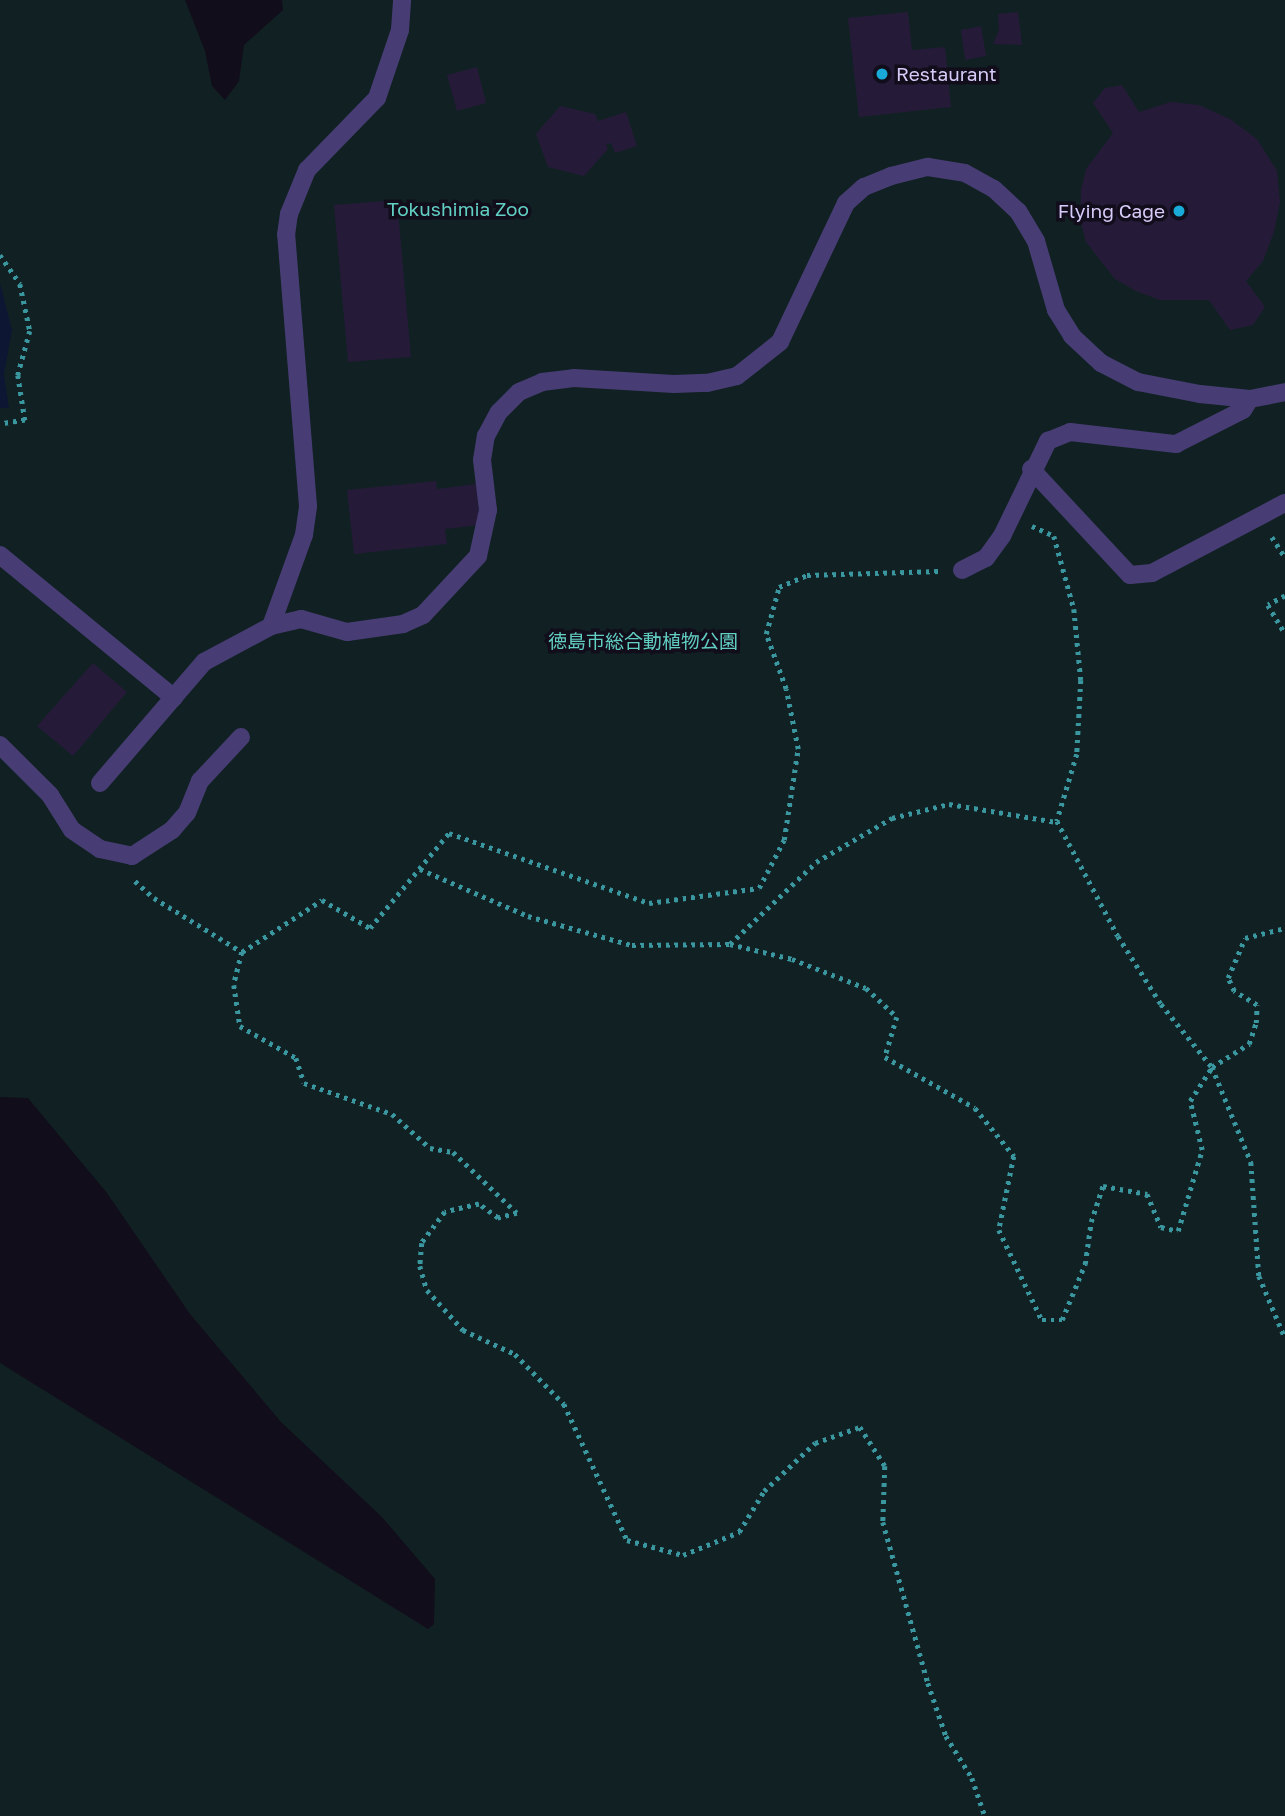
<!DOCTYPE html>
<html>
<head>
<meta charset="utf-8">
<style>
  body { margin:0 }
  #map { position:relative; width:1285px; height:1816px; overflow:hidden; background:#110d1a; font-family:"Golos Text","Noto Sans JP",sans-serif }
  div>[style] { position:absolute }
  .green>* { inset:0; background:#112123 }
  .water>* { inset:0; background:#0d1633 }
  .building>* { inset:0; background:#251b39 }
  .path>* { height:4.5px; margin-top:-2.25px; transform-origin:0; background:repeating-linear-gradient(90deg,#3a979f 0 3.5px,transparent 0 8.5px) }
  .minor>* { height:18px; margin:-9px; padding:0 9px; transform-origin:9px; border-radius:9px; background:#473d74 }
  .dots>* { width:19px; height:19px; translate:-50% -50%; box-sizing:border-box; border:4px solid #110d1a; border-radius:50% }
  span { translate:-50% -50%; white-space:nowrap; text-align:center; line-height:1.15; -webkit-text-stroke:7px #110d1a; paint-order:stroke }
  .poi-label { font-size:19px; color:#d7ccf9 }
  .left { translate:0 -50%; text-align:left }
  .right { translate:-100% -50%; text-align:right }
  .park-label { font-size:19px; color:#62cfc3 }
</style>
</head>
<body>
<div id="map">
  <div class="green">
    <i style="clip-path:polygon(0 0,185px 0,205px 51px,212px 86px,225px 100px,239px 81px,244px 45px,283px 10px,282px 0,1285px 0,1285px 1816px,0 1816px,0 1363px,428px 1629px,434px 1624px,435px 1579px,382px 1517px,281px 1422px,190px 1314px,107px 1193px,28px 1098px,0 1097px)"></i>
  </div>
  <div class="water">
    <i style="clip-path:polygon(0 283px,12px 330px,4px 374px,9px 408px,0 408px)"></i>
  </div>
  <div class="building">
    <i style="clip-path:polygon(908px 12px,912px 50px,945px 47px,951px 107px,859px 117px,848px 18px)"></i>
    <i style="clip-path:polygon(1018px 12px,1022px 45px,993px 44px,999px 30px,998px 14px)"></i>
    <i style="clip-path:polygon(981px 26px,986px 56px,965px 60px,961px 30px)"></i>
    <i style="clip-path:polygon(477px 67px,486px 103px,457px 111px,447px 75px)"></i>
    <i style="clip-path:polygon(1122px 85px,1139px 112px,1171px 102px,1199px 105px,1230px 119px,1257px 139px,1277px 171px,1280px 202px,1274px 232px,1263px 261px,1246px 281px,1265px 307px,1253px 325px,1230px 330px,1209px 300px,1160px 300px,1136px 291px,1115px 279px,1086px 242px,1080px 219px,1081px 190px,1086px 169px,1113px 133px,1093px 103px,1105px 88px)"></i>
    <i style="clip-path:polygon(560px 106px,595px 114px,598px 121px,626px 112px,637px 146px,615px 153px,611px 143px,606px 145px,608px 149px,584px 176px,548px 167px,536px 134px)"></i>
    <i style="clip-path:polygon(397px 200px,411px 357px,348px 362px,334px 205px)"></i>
    <i style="clip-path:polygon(436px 481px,437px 489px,476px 484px,480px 525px,445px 529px,447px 544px,354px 554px,347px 490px)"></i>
    <i style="clip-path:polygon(93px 663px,127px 692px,73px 756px,37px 726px)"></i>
  </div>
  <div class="path">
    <i style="left:0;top:255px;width:35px;rotate:55deg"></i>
    <i style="left:20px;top:284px;width:48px;rotate:78deg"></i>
    <i style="left:30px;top:331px;width:46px;rotate:105.3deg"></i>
    <i style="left:18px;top:375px;width:46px;rotate:81.2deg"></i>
    <i style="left:25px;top:420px;width:25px;rotate:171deg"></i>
    <i style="left:1032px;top:526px;width:24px;rotate:24deg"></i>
    <i style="left:1054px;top:536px;width:76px;rotate:74.7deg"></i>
    <i style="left:1074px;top:609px;width:71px;rotate:84.4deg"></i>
    <i style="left:1081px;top:680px;width:74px;rotate:93.1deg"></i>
    <i style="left:1077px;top:754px;width:70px;rotate:106.6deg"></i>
    <i style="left:1057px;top:821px;width:130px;rotate:62.1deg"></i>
    <i style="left:1118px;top:936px;width:80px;rotate:57.7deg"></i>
    <i style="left:1161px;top:1004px;width:81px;rotate:51deg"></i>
    <i style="left:1212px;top:1067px;width:103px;rotate:67.7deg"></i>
    <i style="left:1251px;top:1162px;width:114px;rotate:86deg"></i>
    <i style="left:1259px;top:1276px;width:67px;rotate:67.2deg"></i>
    <i style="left:1272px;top:537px;width:24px;rotate:57deg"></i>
    <i style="left:1285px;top:596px;width:19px;rotate:152deg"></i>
    <i style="left:1268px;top:605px;width:33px;rotate:59deg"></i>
    <i style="left:420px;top:869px;width:118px;rotate:23.5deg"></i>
    <i style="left:528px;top:916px;width:108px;rotate:15.6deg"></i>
    <i style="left:632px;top:945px;width:98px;rotate:-0.6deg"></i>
    <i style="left:730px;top:944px;width:64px;rotate:13.6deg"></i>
    <i style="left:792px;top:959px;width:79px;rotate:21.4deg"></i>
    <i style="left:866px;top:988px;width:42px;rotate:43.1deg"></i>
    <i style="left:897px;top:1017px;width:42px;rotate:106.7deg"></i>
    <i style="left:885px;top:1057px;width:103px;rotate:29.5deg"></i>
    <i style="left:975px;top:1108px;width:62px;rotate:50.9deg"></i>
    <i style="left:1014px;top:1156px;width:76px;rotate:101.5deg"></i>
    <i style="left:999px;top:1230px;width:100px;rotate:64.5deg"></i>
    <i style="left:1042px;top:1320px;width:20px"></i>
    <i style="left:1062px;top:1320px;width:61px;rotate:-67.7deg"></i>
    <i style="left:1085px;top:1264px;width:42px;rotate:-81.9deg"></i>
    <i style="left:1091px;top:1222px;width:38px;rotate:-72deg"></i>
    <i style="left:1103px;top:1186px;width:45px;rotate:10.3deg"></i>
    <i style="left:1147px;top:1194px;width:36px;rotate:67deg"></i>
    <i style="left:1161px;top:1227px;width:17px;rotate:13deg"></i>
    <i style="left:1178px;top:1231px;width:84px;rotate:-73.5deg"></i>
    <i style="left:1202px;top:1150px;width:50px;rotate:-103.8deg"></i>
    <i style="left:1190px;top:1101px;width:40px;rotate:-57.1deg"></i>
    <i style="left:1212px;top:1067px;width:44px;rotate:-31.9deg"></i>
    <i style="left:1249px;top:1044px;width:22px;rotate:-72deg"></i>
    <i style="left:1256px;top:1023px;width:18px;rotate:-87deg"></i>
    <i style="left:1257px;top:1005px;width:27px;rotate:-149deg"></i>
    <i style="left:1234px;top:991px;width:14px;rotate:-115deg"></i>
    <i style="left:1228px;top:978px;width:43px;rotate:-67deg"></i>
    <i style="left:1245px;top:938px;width:41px;rotate:-14deg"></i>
    <i style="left:135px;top:881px;width:25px;rotate:42deg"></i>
    <i style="left:154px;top:898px;width:103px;rotate:31.5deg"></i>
    <i style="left:242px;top:952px;width:95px;rotate:-33deg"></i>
    <i style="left:322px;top:900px;width:56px;rotate:30.3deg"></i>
    <i style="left:370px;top:928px;width:124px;rotate:-50.3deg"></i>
    <i style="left:449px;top:833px;width:212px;rotate:19.3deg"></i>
    <i style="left:649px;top:903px;width:111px;rotate:-7.8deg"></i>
    <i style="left:759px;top:888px;width:54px;rotate:-62.5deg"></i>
    <i style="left:784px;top:840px;width:92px;rotate:-81.3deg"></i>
    <i style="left:798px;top:749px;width:61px;rotate:-101.3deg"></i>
    <i style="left:786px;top:689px;width:59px;rotate:-110deg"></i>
    <i style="left:766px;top:634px;width:49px;rotate:-74.5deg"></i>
    <i style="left:779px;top:587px;width:30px;rotate:-23deg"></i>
    <i style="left:807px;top:575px;width:133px;rotate:-1.7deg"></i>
    <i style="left:730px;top:944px;width:119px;rotate:-43.6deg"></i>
    <i style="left:816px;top:862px;width:88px;rotate:-30.1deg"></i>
    <i style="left:892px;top:818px;width:59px;rotate:-13.8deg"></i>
    <i style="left:949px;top:804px;width:109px;rotate:9.5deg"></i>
    <i style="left:242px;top:952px;width:34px;rotate:104deg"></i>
    <i style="left:234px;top:985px;width:41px;rotate:81.7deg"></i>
    <i style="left:240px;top:1026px;width:64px;rotate:29.7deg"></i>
    <i style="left:296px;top:1058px;width:26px;rotate:72deg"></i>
    <i style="left:304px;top:1083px;width:93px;rotate:19.4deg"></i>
    <i style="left:392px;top:1114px;width:51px;rotate:41.8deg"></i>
    <i style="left:430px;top:1148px;width:23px;rotate:10deg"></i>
    <i style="left:453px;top:1152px;width:88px;rotate:43.6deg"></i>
    <i style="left:517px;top:1213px;width:20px;rotate:165deg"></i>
    <i style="left:498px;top:1218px;width:24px;rotate:-144deg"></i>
    <i style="left:479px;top:1204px;width:35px;rotate:167deg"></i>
    <i style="left:445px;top:1212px;width:39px;rotate:127deg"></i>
    <i style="left:422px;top:1243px;width:23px;rotate:95deg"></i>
    <i style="left:420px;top:1266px;width:25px;rotate:74deg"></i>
    <i style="left:427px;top:1290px;width:54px;rotate:48deg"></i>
    <i style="left:463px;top:1330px;width:57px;rotate:24.8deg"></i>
    <i style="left:515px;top:1354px;width:70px;rotate:45.6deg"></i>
    <i style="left:564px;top:1404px;width:150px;rotate:65.1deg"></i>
    <i style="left:627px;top:1540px;width:58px;rotate:15deg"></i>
    <i style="left:683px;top:1555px;width:61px;rotate:-22.3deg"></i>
    <i style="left:739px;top:1532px;width:48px;rotate:-58.6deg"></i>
    <i style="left:764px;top:1491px;width:70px;rotate:-43.3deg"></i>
    <i style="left:815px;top:1443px;width:48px;rotate:-19.6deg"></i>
    <i style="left:860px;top:1427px;width:46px;rotate:57.3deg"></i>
    <i style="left:885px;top:1466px;width:56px;rotate:92deg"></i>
    <i style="left:883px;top:1522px;width:167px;rotate:74.4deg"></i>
    <i style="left:928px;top:1683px;width:56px;rotate:71.2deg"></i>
    <i style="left:946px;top:1736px;width:49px;rotate:58.2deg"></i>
    <i style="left:972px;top:1778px;width:40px;rotate:71.1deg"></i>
  </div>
  <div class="minor">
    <i style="left:1031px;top:469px;width:145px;rotate:47deg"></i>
    <i style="left:1130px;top:575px;width:22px;rotate:-5deg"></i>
    <i style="left:1152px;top:573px;width:150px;rotate:-27.8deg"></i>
    <i style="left:0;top:555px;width:225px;rotate:39.4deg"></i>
    <i style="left:962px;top:570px;width:27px;rotate:-27deg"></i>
    <i style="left:986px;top:558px;width:27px;rotate:-54deg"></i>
    <i style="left:1002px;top:536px;width:106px;rotate:-64.2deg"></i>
    <i style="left:1048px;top:441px;width:24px;rotate:-22deg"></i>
    <i style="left:1070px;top:432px;width:107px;rotate:6.5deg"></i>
    <i style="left:1176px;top:444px;width:75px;rotate:-26.9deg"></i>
    <i style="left:1243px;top:410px;width:13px;rotate:-58deg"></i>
    <i style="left:271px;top:626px;width:31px;rotate:-13deg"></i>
    <i style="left:301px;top:619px;width:48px;rotate:15.8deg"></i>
    <i style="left:347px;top:632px;width:57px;rotate:-8.1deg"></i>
    <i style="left:403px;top:624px;width:22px;rotate:-24deg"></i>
    <i style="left:423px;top:615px;width:81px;rotate:-47deg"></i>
    <i style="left:478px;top:556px;width:47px;rotate:-77.7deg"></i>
    <i style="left:488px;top:510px;width:50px;rotate:-96.8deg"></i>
    <i style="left:482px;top:460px;width:24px;rotate:-81deg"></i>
    <i style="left:486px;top:436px;width:27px;rotate:-62deg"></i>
    <i style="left:499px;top:412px;width:28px;rotate:-45deg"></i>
    <i style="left:519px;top:392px;width:25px;rotate:-23deg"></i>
    <i style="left:542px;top:382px;width:32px;rotate:-7deg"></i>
    <i style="left:574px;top:378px;width:100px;rotate:3.4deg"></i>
    <i style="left:674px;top:384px;width:33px;rotate:-2deg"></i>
    <i style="left:707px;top:383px;width:31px;rotate:-13deg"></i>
    <i style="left:737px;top:376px;width:55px;rotate:-38.3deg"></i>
    <i style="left:780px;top:342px;width:154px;rotate:-64.6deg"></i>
    <i style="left:846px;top:203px;width:24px;rotate:-42deg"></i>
    <i style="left:864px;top:187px;width:29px;rotate:-22deg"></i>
    <i style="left:891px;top:176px;width:38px;rotate:-14deg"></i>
    <i style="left:928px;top:167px;width:37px;rotate:9deg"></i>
    <i style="left:965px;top:173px;width:33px;rotate:29deg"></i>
    <i style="left:994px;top:189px;width:33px;rotate:43deg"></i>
    <i style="left:1018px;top:211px;width:35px;rotate:59deg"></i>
    <i style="left:1036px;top:241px;width:72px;rotate:73.8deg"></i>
    <i style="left:1056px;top:310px;width:31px;rotate:58deg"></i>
    <i style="left:1072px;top:336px;width:40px;rotate:43deg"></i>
    <i style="left:1101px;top:363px;width:42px;rotate:27.2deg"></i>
    <i style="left:1138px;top:382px;width:63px;rotate:11deg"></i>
    <i style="left:1200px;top:394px;width:50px;rotate:5.7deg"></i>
    <i style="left:1250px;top:399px;width:36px;rotate:-11deg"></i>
    <i style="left:0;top:745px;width:71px;rotate:45deg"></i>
    <i style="left:50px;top:795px;width:41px;rotate:57.8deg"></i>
    <i style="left:72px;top:830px;width:34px;rotate:34deg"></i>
    <i style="left:100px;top:849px;width:33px;rotate:12deg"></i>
    <i style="left:132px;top:856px;width:48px;rotate:-33deg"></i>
    <i style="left:172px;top:830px;width:23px;rotate:-49deg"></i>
    <i style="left:187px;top:813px;width:35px;rotate:-68deg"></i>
    <i style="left:200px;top:781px;width:60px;rotate:-47deg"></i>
    <i style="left:100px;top:783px;width:160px;rotate:-49.3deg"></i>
    <i style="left:204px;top:662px;width:76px;rotate:-28.2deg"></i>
    <i style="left:271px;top:626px;width:97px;rotate:-70.1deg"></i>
    <i style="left:304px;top:535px;width:29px;rotate:-82deg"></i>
    <i style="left:308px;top:506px;width:272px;rotate:-94.6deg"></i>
    <i style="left:286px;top:235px;width:21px;rotate:-82deg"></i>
    <i style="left:289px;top:214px;width:48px;rotate:-67.8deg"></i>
    <i style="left:307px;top:170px;width:100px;rotate:-45.8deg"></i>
    <i style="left:377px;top:98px;width:72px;rotate:-71.3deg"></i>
    <i style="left:400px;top:30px;width:30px;rotate:-86deg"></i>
  </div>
  <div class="dots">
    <i style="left:882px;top:74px;background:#1aaad7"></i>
    <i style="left:1179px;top:211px;background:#1aaad7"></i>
  </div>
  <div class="poi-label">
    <span class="left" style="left:896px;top:74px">Restaurant</span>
    <span class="right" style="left:1165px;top:211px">Flying Cage</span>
  </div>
  <div class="park-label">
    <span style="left:458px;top:209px">Tokushimia Zoo</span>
    <span style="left:643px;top:641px">徳島市総合動植物公園</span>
  </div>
</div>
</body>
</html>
